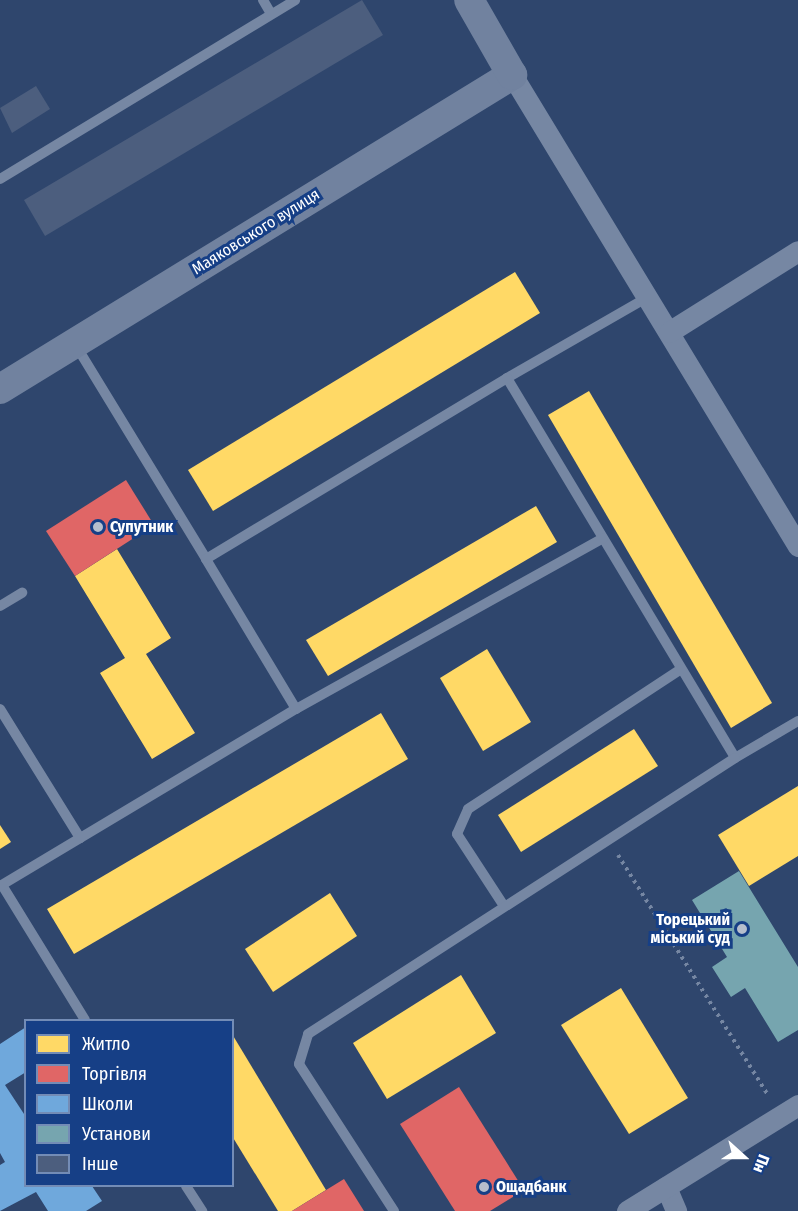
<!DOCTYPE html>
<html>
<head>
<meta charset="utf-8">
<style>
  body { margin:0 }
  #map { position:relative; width:798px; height:1211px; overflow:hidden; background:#2f466d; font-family:"Fira Sans Condensed",sans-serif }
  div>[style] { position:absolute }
  .homes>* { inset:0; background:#ffd966 }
  .shops>* { inset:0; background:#e06666 }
  .schools>* { inset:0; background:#6fa8dc }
  .public>* { inset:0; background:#76a5af }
  .building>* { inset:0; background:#4c5e7e }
  .path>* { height:4px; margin-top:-2px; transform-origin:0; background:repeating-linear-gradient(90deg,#7687a3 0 3px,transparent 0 7.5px) }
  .service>* { height:10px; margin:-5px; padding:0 5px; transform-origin:5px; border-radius:5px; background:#7687a3 }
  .minor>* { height:21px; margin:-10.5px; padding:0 10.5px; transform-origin:10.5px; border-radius:10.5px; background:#7687a3 }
  .secondary>* { height:30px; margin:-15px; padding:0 15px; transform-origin:15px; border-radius:15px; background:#71829f }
  .dots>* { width:16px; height:16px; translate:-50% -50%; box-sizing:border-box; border:3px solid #163f86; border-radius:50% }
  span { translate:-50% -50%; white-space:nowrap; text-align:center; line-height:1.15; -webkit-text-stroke:6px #163f86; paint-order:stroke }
  .street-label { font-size:16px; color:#fff }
  .poi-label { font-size:16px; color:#fff; font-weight:700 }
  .left { translate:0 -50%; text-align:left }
  .right { translate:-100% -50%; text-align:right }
  .legend { position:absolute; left:24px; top:1019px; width:210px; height:168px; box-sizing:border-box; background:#163f86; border:2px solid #738cb6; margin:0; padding:8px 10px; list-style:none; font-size:18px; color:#fff }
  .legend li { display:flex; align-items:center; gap:12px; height:30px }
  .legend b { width:30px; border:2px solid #738cb6 }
  .north { position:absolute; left:714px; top:1127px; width:60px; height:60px; -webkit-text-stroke:4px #163f86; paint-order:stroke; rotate:111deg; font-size:16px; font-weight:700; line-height:24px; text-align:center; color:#fff }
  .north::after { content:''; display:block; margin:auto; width:21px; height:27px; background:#fff; clip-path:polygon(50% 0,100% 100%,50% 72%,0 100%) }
</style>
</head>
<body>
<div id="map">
  <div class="homes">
    <i style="clip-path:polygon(515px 272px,540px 313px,213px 511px,188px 470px)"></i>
    <i style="clip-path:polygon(589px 391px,772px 703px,731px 728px,548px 415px)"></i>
    <i style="clip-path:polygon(536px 506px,557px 542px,328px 676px,306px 640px)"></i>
    <i style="clip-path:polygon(117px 549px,171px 638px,146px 654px,195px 733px,152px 759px,100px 673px,125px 658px,75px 576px)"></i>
    <i style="clip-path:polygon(487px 649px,531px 722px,483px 751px,440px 678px)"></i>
    <i style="clip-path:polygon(381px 713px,408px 759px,74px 954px,47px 909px)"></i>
    <i style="clip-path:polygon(634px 729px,658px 766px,521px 852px,498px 815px)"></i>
    <i style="clip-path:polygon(798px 786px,798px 856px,749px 886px,718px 835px)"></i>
    <i style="clip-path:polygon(0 825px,11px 842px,0 849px)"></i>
    <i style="clip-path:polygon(330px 893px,357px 936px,273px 992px,245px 949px)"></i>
    <i style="clip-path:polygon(461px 975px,496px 1033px,387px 1099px,353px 1043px)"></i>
    <i style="clip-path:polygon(621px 988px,688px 1098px,629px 1134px,561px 1025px)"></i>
    <i style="clip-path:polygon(232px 1034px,326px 1190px,292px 1211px,278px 1211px,232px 1136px)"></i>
  </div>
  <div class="shops">
    <i style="clip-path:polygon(126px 480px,154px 525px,75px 576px,46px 531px)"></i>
    <i style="clip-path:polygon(459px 1087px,524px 1190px,490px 1211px,455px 1211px,400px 1124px)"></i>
    <i style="clip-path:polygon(344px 1179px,364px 1211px,292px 1211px)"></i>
  </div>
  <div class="schools">
    <i style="clip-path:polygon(26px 1027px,26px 1072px,5px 1085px,26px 1117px,26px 1186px,92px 1186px,102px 1201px,86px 1211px,48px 1211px,36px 1192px,0 1211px,0 1165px,5px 1162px,0 1153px,0 1044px)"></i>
  </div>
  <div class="public">
    <i style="clip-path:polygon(739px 871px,798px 967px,798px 1030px,778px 1042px,745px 988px,731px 997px,712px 967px,727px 957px,692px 900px)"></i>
  </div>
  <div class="building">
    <i style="clip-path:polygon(362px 0,383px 35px,45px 236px,24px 200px)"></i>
    <i style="clip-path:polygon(36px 86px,50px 109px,12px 133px,0 108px)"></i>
  </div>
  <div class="path">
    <i style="left:618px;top:855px;width:283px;rotate:58deg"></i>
  </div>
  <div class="service">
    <i style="left:263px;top:0;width:16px;rotate:60deg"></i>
    <i style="left:0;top:179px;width:345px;rotate:-31.2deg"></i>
    <i style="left:648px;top:297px;width:163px;rotate:150.1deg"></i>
    <i style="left:507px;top:378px;width:443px;rotate:59deg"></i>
    <i style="left:735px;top:758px;width:73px;rotate:-30.4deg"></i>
    <i style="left:75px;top:344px;width:252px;rotate:58.6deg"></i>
    <i style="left:0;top:606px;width:26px;rotate:-31deg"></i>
    <i style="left:0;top:709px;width:152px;rotate:58.2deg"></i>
    <i style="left:296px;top:709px;width:351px;rotate:-29.1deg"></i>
    <i style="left:2px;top:885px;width:158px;rotate:58.4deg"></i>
    <i style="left:0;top:886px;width:345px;rotate:-30.9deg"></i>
    <i style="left:296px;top:709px;width:175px;rotate:-121deg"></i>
    <i style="left:206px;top:559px;width:351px;rotate:-31deg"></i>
    <i style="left:504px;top:906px;width:86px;rotate:-123.1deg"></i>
    <i style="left:457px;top:834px;width:27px;rotate:-66deg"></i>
    <i style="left:468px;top:809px;width:255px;rotate:-33.3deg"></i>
    <i style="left:186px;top:1186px;width:30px;rotate:57deg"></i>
    <i style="left:394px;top:1211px;width:175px;rotate:-122.9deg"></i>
    <i style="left:299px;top:1064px;width:31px;rotate:-73deg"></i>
    <i style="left:308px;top:1034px;width:508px;rotate:-32.88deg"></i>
  </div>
  <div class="minor">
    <i style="left:512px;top:75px;width:551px;rotate:58.73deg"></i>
    <i style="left:669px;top:332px;width:152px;rotate:-32.1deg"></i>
    <i style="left:666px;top:1187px;width:26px;rotate:67deg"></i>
    <i style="left:627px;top:1211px;width:201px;rotate:-31.8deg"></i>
  </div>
  <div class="secondary">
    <i style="left:0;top:389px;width:601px;rotate:-31.52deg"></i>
    <i style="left:512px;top:75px;width:86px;rotate:-119.8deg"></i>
  </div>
  <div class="dots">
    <i style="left:98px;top:527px;background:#b6becc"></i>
    <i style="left:742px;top:929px;background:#b6becc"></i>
    <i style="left:484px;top:1187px;background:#b6becc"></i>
  </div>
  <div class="street-label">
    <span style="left:256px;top:232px;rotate:-32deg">Маяковського вулиця</span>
  </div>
  <div class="poi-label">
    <span class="left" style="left:110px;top:527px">Супутник</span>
    <span class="right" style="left:730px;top:929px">Торецький<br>міський суд</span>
    <span class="left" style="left:496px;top:1187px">Ощадбанк</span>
  </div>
  <ul class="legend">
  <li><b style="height:16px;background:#ffd966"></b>Житло</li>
  <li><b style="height:16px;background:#e06666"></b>Торгівля</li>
  <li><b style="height:16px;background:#6fa8dc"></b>Школи</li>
  <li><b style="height:16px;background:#76a5af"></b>Установи</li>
  <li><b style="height:16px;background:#4c5e7e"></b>Інше</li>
  </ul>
  <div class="north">Пн</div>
</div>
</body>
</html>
